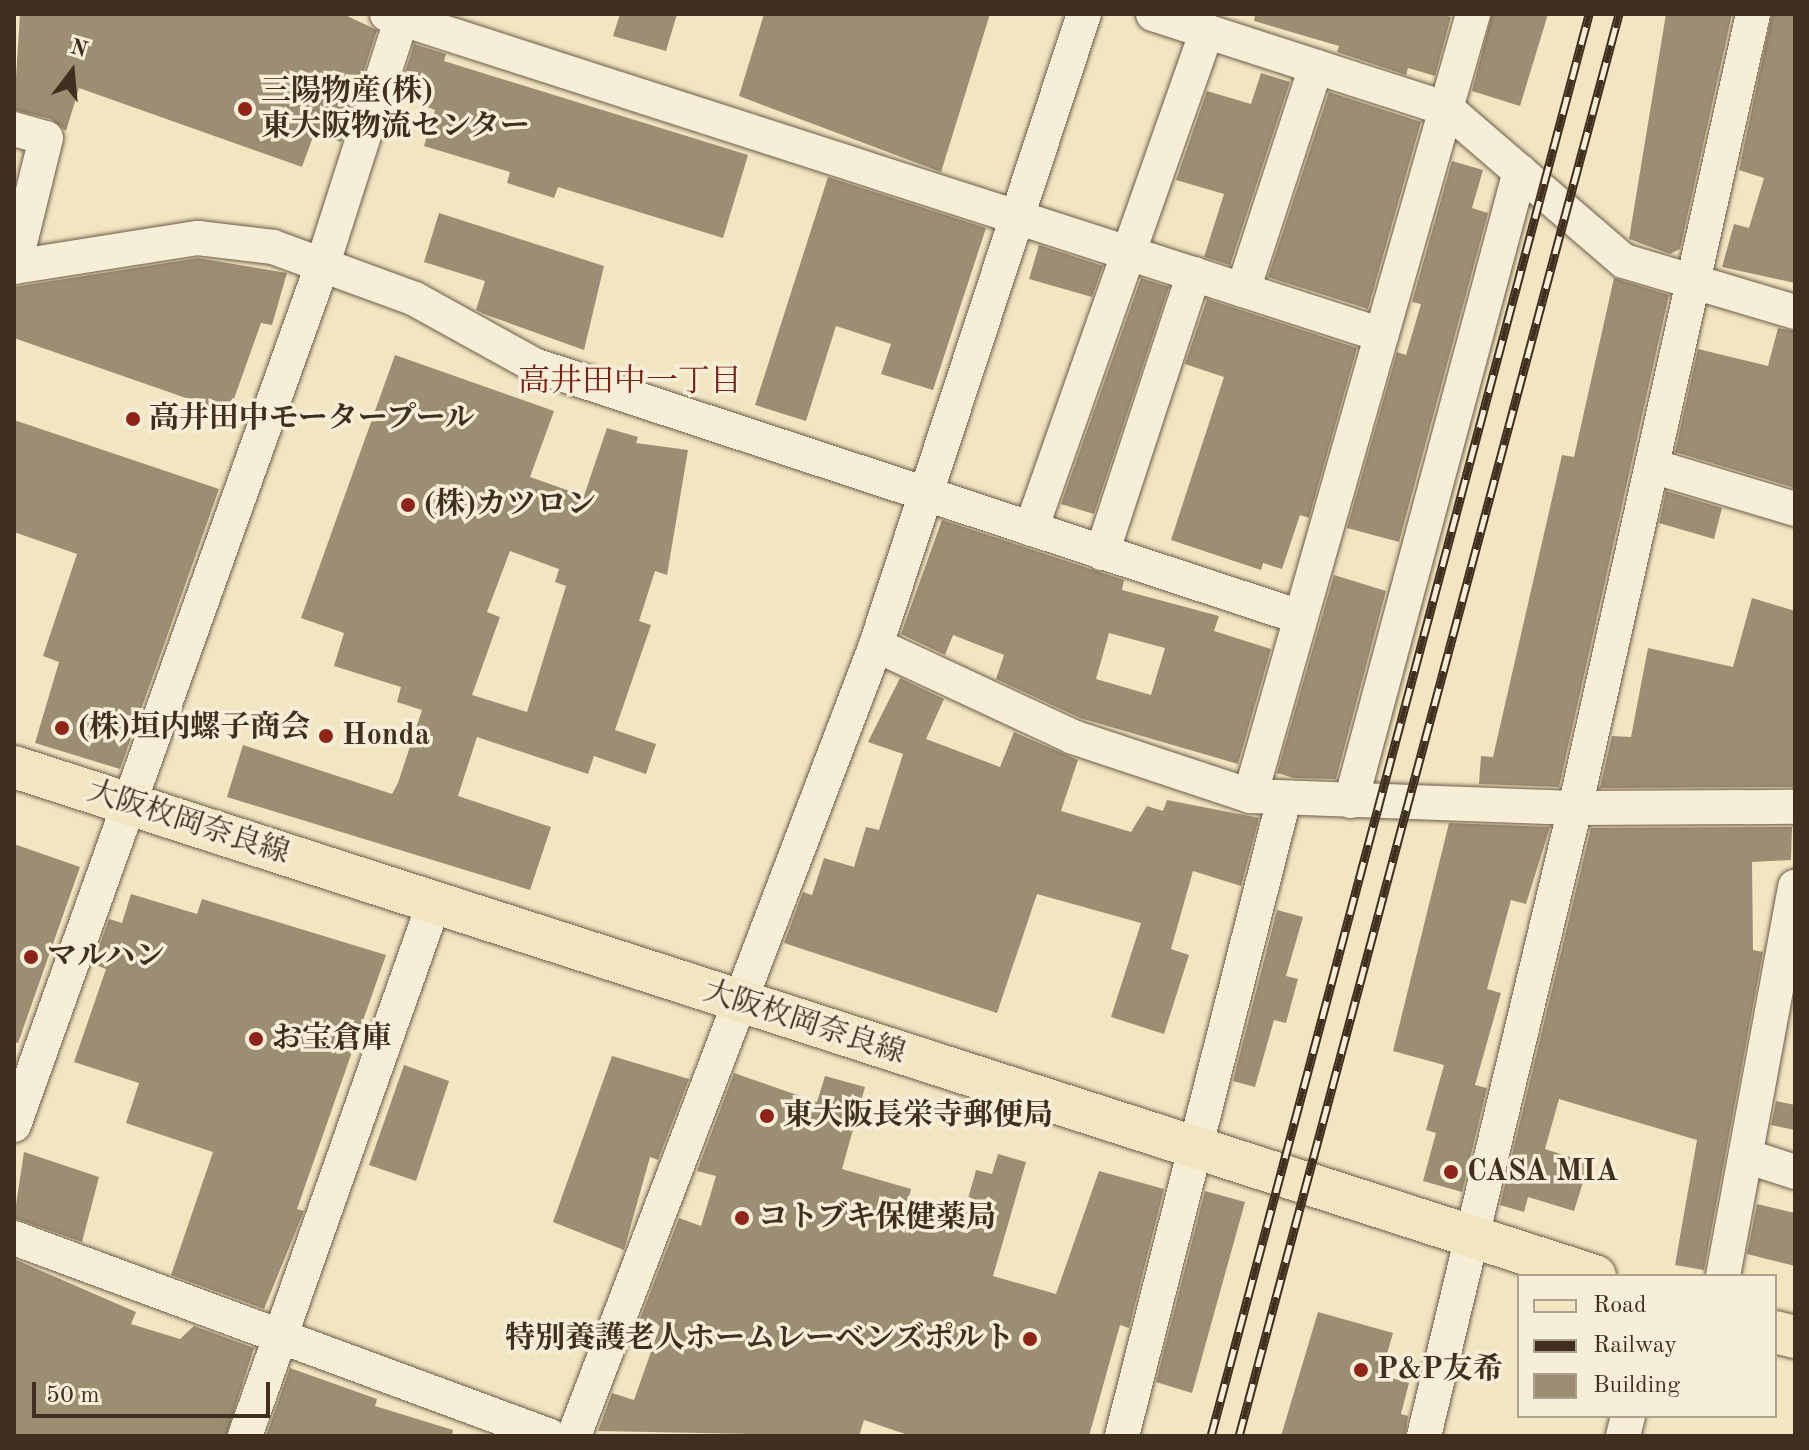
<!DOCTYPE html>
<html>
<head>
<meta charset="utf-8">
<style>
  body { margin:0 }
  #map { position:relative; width:1809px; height:1450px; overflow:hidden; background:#f1e5c2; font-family:"Old Standard TT","Noto Serif JP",serif }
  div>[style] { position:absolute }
  .building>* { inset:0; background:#9c8e73 }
  .roads { filter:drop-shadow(0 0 2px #6c5c47) drop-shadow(0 0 2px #6c5c47) }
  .minor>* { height:34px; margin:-17px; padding:0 17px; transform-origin:17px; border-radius:17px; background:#f6eed7 }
  .major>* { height:42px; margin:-21px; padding:0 21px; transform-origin:21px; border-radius:21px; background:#f1e5c2 }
  .rail>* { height:9px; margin-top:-4.5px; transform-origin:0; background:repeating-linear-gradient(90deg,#f6eed7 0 18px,#402f1e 0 36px); box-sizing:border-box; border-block:2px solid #402f1e }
  .dots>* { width:22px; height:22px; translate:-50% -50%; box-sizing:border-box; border:4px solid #f6eed7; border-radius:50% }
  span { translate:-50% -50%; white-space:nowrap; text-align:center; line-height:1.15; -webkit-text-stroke:7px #f6eed7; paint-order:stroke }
  .poi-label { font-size:30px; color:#402f1e; font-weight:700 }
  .left { translate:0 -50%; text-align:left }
  .right { translate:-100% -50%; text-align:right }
  .street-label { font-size:30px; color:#402f1e }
  .neighbourhood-label { font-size:32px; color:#7a1f14 }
  .frame { position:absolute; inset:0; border:16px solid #402f1e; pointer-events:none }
  .legend { position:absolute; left:1517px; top:1274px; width:260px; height:144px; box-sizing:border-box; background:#f6eed7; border:2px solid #ada28d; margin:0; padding:10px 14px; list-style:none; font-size:24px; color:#402f1e }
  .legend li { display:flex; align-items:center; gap:16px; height:40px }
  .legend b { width:40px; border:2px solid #ada28d }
  .north { position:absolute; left:32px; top:32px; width:80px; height:80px; -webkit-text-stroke:6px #f6eed7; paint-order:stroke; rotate:16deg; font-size:22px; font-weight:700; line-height:32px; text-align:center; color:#402f1e }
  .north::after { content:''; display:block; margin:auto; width:28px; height:36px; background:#402f1e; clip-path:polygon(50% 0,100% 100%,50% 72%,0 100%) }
  .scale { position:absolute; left:32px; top:1382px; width:238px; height:36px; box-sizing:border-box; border:4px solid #402f1e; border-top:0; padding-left:10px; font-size:24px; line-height:28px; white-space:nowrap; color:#402f1e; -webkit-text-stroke:6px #f6eed7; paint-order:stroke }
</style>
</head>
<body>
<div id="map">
  <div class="building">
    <i style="clip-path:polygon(20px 14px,343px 14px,377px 30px,341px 142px,314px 134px,302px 167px,79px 88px,66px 131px,51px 119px,14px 110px)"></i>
    <i style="clip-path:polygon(620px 14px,677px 14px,666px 51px,613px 36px)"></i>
    <i style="clip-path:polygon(764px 14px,990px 14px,941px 172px,739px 96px)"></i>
    <i style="clip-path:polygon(1255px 14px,1440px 14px,1451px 17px,1435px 76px,1408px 68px,1406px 75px,1337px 52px,1339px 46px,1254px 21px)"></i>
    <i style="clip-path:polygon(1492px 14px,1548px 14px,1520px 106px,1472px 91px)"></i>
    <i style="clip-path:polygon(1666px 14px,1732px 14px,1680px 249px,1670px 254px,1629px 239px)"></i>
    <i style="clip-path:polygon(1772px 14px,1795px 14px,1795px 283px,1722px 267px,1734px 224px,1749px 228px,1764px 178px,1739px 170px)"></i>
    <i style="clip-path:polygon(414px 44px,446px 54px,444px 61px,748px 155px,723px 238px,558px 187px,554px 198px,507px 183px,510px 172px,424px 146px,435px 110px,425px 106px,430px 90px,402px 82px)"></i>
    <i style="clip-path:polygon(1261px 73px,1290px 82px,1230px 265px,1204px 257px,1224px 194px,1176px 180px,1207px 91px,1251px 104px)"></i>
    <i style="clip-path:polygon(1329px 92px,1421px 122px,1368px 309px,1268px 277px)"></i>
    <i style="clip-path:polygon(1452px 161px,1483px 170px,1472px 208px,1488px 213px,1399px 542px,1347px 528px,1397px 352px,1406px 355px,1421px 304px,1412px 302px)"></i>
    <i style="clip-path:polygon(828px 177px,986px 228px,933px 390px,881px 374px,891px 344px,836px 326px,806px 421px,755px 405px)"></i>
    <i style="clip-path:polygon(439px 213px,604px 266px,584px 350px,484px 314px,476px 310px,485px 281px,424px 262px)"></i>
    <i style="clip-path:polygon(1039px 245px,1103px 266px,1092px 297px,1029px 279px)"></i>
    <i style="clip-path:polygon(198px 258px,287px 273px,272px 325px,261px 323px,229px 413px,14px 338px,14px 287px)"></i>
    <i style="clip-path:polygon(1141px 278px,1169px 287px,1094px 514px,1061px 504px)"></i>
    <i style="clip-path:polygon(1614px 278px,1669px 295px,1559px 787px,1479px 784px,1481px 756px,1493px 757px,1562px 455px,1574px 457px)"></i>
    <i style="clip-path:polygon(1207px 299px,1357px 348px,1309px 518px,1300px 515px,1282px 569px,1263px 563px,1261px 570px,1171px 540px,1224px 377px,1185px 364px)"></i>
    <i style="clip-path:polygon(1778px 328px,1795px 331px,1795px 488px,1675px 452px,1698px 349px,1768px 366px)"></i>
    <i style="clip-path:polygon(evenodd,395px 355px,554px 411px,530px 477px,584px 496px,607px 428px,638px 437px,636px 443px,688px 450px,667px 575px,655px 571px,639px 621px,651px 625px,615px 730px,656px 744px,646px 774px,594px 756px,588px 774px,477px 737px,458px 796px,551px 827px,530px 890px,227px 797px,243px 745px,392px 794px,398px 783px,422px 710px,397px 702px,401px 687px,334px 666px,344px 633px,301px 618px,395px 355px,510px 551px,559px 569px,555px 582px,566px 586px,527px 712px,472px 695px,500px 617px,487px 612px,510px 551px)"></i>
    <i style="clip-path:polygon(14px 420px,219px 489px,120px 769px,35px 743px,59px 662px,43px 656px,77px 554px,14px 532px)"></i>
    <i style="clip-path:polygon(1666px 491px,1722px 508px,1714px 539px,1659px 523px)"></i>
    <i style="clip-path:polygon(evenodd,942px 520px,1124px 580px,1122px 590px,1219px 616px,1214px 631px,1271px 649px,1238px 764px,1080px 718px,996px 679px,1004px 655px,953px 635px,945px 655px,901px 634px,942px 520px,1109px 633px,1165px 648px,1151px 695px,1096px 679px,1109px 633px)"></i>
    <i style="clip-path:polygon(1334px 575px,1386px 591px,1336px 779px,1294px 778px,1277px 773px)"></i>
    <i style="clip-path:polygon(1752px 598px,1795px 611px,1795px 787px,1600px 788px,1612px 736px,1631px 737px,1648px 648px,1733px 667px)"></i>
    <i style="clip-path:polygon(900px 678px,944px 699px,926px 739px,1000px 767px,1014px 732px,1078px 760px,1061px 811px,1131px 832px,1147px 806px,1163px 811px,1167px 800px,1259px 818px,1241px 886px,1193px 871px,1171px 949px,1189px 955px,1164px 1034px,1111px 1017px,1141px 923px,1037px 894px,997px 1013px,784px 943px,803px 892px,812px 895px,824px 858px,854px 867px,866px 827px,879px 830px,903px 754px,868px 742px)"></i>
    <i style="clip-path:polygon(1449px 823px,1550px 827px,1526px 904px,1511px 900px,1487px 989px,1501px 993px,1475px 1085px,1487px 1088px,1462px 1192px,1423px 1181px,1436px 1133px,1426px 1130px,1444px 1065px,1393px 1051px)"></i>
    <i style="clip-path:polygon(1792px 827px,1791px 860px,1752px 862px,1753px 950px,1763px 952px,1704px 1270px,1675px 1265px,1697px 1140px,1559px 1099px,1545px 1149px,1589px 1163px,1574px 1211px,1528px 1197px,1524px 1212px,1500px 1205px,1591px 828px)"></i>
    <i style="clip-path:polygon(14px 844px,80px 867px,18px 1043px,14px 1042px)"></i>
    <i style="clip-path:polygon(131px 894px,197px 914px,202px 899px,386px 955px,297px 1209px,304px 1211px,264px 1309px,171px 1275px,213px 1152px,126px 1123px,139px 1083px,74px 1062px,106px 969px,93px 964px,109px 919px,122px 923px)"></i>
    <i style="clip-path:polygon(1277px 910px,1303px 917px,1286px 976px,1298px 979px,1286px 1023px,1274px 1020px,1255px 1087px,1233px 1081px)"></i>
    <i style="clip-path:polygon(612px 1056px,689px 1079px,658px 1160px,650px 1157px,624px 1250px,553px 1222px)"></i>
    <i style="clip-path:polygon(404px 1065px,449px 1081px,416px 1181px,369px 1165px)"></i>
    <i style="clip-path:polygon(734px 1073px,817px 1102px,825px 1076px,865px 1087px,842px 1169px,911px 1189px,906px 1208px,961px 1224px,976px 1170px,992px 1174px,998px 1154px,1026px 1162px,993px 1276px,1056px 1294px,1099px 1171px,1164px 1189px,1129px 1328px,1120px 1325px,1089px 1436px,911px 1436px,864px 1420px,859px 1436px,598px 1431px,612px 1393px,634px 1400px,660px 1326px,640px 1319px,679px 1218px,701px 1226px,716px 1176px,697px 1171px)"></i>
    <i style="clip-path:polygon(1776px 1101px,1795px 1105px,1795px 1130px,1771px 1125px)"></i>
    <i style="clip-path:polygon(24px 1152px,99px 1177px,82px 1242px,14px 1218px)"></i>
    <i style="clip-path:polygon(1205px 1191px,1245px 1202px,1192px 1393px,1156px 1382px)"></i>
    <i style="clip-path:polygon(1757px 1204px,1795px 1213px,1795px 1266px,1747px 1254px)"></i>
    <i style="clip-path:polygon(14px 1259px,136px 1312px,131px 1324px,180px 1339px,194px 1326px,254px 1348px,226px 1436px,14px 1436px)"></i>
    <i style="clip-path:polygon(1318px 1312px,1393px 1333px,1381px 1375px,1409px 1383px,1401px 1414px,1408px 1416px,1405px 1436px,1281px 1436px)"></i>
    <i style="clip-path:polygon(290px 1368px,377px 1399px,375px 1406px,453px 1430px,452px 1436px,266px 1436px)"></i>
  </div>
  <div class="roads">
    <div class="minor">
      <i style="left:387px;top:14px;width:1045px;rotate:17.88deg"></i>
      <i style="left:1153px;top:14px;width:309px;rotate:17.9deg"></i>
      <i style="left:1447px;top:109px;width:233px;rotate:40.7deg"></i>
      <i style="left:1624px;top:261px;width:178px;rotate:16.6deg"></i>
      <i style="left:14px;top:129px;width:33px;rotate:16deg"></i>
      <i style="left:46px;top:138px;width:133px;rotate:103.9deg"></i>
      <i style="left:14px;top:267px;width:186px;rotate:-9deg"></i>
      <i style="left:198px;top:238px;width:76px;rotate:6.8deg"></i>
      <i style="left:273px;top:247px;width:151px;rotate:20.1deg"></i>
      <i style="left:415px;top:299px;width:136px;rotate:29deg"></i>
      <i style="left:534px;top:365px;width:806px;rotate:18.21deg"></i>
      <i style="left:1243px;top:290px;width:235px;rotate:-71.9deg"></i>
      <i style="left:1652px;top:466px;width:149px;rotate:16.7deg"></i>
      <i style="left:1031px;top:529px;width:528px;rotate:-70.54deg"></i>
      <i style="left:1102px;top:553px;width:294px;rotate:-71.8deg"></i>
      <i style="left:876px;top:645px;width:217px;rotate:25deg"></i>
      <i style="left:1073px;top:737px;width:187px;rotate:18.4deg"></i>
      <i style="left:1250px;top:796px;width:325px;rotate:2.1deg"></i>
      <i style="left:1575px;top:808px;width:220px;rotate:-0.3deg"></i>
      <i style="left:1250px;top:796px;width:813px;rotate:-74.08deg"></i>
      <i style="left:1351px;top:801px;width:652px;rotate:-74.98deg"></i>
      <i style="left:14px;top:1125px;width:916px;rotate:-70.28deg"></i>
      <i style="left:323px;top:263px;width:262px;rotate:-72.2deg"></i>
      <i style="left:1749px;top:1157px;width:48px;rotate:18.1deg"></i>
      <i style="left:14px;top:1238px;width:571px;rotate:20.27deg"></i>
      <i style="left:1723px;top:1276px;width:396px;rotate:-79.5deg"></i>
      <i style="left:245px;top:1436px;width:566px;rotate:-70.48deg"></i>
      <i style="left:574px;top:1436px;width:847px;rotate:-69.1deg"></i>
      <i style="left:876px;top:645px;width:664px;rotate:-71.76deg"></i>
      <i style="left:1122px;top:1436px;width:657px;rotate:-75.73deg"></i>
      <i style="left:1424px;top:1436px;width:646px;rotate:-76.48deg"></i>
      <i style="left:1575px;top:808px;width:814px;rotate:-77.36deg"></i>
      <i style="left:1623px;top:1436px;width:21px;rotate:-76deg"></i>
    </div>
    <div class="major">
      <i style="left:14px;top:767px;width:1661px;rotate:17.85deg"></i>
      <i style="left:1775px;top:1332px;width:21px;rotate:14deg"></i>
    </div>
  </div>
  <div class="rail">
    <i style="left:1211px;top:1436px;width:1471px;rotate:-75.11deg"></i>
    <i style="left:1239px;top:1436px;width:1472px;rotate:-75.04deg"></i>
  </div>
  <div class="dots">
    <i style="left:245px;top:109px;background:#8f2418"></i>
    <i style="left:133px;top:419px;background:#8f2418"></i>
    <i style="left:408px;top:505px;background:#8f2418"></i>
    <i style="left:62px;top:728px;background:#8f2418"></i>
    <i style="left:326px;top:736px;background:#8f2418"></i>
    <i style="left:31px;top:957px;background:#8f2418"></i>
    <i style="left:256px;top:1039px;background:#8f2418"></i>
    <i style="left:767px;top:1116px;background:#8f2418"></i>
    <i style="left:1451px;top:1172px;background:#8f2418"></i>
    <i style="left:742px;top:1218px;background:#8f2418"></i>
    <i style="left:1030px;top:1339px;background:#8f2418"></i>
    <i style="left:1361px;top:1370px;background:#8f2418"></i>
  </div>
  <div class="poi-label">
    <span class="left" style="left:261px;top:109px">三陽物産(株)<br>東大阪物流センター</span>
    <span class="left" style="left:149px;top:419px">高井田中モータープール</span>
    <span class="left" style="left:424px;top:505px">(株)カツロン</span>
    <span class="left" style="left:78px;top:728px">(株)垣内螺子商会</span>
    <span class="left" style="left:342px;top:736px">Honda</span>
    <span class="left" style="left:47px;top:957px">マルハン</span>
    <span class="left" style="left:272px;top:1039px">お宝倉庫</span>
    <span class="left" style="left:783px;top:1116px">東大阪長栄寺郵便局</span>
    <span class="left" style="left:1467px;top:1172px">CASA MIA</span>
    <span class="left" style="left:758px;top:1218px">コトブキ保健薬局</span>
    <span class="right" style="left:1014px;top:1339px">特別養護老人ホームレーベンズポルト</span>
    <span class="left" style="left:1377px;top:1370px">P&amp;P友希</span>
  </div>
  <div class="street-label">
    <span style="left:188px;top:823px;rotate:18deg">大阪枚岡奈良線</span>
    <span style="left:804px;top:1023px;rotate:18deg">大阪枚岡奈良線</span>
  </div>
  <div class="neighbourhood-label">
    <span style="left:630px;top:383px">高井田中一丁目</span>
  </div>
  <div class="frame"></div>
  <ul class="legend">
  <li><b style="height:10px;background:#f1e5c2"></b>Road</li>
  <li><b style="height:10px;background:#402f1e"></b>Railway</li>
  <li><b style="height:22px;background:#9c8e73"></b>Building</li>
  </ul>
  <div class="north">N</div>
  <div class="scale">50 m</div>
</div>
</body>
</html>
